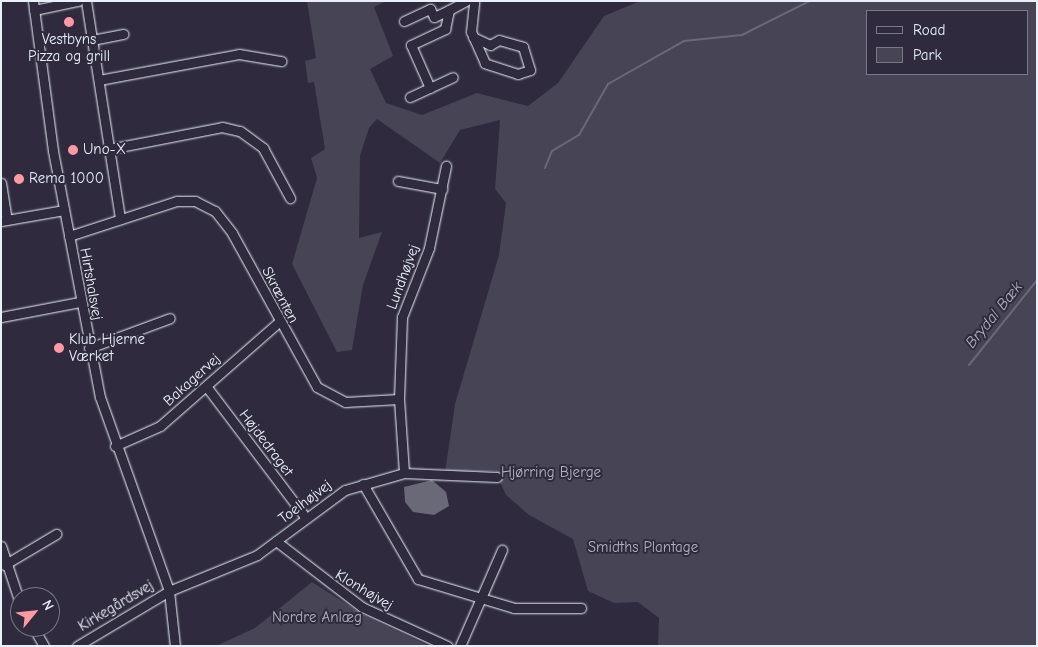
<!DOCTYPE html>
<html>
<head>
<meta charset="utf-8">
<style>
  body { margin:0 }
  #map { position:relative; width:1038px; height:647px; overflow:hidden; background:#2f2a3d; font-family:"Comic Neue",sans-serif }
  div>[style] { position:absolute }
  .green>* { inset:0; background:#464455 }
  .water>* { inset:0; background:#696978 }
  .stream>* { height:2px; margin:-1px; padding:0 1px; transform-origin:1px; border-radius:1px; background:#696978 }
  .roads { filter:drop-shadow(0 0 1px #e8f1f8) drop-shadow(0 0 1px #e8f1f8) }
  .minor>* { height:9px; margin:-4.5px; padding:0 4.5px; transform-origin:4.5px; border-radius:4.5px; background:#2f2a3d }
  .dots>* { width:14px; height:14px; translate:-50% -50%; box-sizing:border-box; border:2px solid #2f2a3d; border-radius:50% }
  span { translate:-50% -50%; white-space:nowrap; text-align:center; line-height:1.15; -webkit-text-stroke:4px #2f2a3d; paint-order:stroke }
  .poi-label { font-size:15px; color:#e8f1f8 }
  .left { translate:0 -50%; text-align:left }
  .street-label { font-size:15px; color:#e8f1f8 }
  .park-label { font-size:15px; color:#afb4bf }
  .water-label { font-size:16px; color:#afb4be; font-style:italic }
  .frame { position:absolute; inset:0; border:2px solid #e8f1f8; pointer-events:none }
  .legend { position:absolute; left:866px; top:10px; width:162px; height:65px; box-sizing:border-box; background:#2f2a3d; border:1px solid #797a88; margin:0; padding:6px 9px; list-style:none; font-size:15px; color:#e8f1f8 }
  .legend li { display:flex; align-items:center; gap:10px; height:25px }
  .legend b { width:25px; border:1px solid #797a88 }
  .north { position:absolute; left:10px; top:587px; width:50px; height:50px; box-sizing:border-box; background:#2f2a3d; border:1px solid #797a88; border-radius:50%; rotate:62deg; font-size:14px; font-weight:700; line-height:20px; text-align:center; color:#e8f1f8 }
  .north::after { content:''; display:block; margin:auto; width:18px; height:22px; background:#ff9aa2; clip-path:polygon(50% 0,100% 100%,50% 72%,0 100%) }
</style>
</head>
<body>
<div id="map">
  <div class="green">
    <i style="clip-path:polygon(evenodd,307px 1px,386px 1px,374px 7px,393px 56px,370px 69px,386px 103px,422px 115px,477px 93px,528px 106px,558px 83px,604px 16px,640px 1px,1037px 1px,1037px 646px,658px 646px,659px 618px,638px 602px,614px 603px,588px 591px,573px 539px,529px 515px,506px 495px,495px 471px,445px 472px,455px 404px,499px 255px,506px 203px,495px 189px,500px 120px,460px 130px,440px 163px,377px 119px,369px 128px,360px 156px,359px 238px,382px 232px,363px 285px,352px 350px,337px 352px,292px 264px,317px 178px,311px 158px,325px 149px,314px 82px,308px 83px,305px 61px,316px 58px,307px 1px,867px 11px,1027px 11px,1027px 74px,867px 74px,867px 11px)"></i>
    <i style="clip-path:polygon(312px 582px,367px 617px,429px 646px,216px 646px,255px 628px)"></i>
  </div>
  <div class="water">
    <i style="clip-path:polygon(432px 480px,446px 492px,449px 506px,434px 515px,413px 512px,405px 502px,404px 487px)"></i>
  </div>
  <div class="stream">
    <i style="left:545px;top:168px;width:18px;rotate:-68deg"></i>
    <i style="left:552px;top:151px;width:31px;rotate:-31deg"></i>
    <i style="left:579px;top:135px;width:59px;rotate:-60.4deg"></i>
    <i style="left:608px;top:84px;width:87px;rotate:-29.5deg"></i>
    <i style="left:684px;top:41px;width:58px;rotate:-5.9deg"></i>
    <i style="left:742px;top:35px;width:76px;rotate:-26.6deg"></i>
    <i style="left:969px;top:365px;width:109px;rotate:-51.3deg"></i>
  </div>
  <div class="roads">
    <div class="minor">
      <i style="left:33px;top:1px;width:151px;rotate:82.4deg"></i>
      <i style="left:53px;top:151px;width:250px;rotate:79.2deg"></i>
      <i style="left:100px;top:397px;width:206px;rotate:70.4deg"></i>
      <i style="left:169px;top:591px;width:55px;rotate:83.8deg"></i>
      <i style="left:86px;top:1px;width:221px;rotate:81.1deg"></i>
      <i style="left:34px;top:10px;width:45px;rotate:-11.6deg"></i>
      <i style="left:404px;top:21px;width:29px;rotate:-25deg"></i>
      <i style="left:430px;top:9px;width:9px;rotate:63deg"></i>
      <i style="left:434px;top:17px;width:17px;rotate:-25deg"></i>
      <i style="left:473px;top:37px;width:19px;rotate:25deg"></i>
      <i style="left:490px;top:45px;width:10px;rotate:-29deg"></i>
      <i style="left:499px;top:40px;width:25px;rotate:16deg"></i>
      <i style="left:523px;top:47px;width:24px;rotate:73deg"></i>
      <i style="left:530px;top:70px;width:13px;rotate:162deg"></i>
      <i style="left:518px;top:74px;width:35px;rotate:-162deg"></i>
      <i style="left:485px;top:63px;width:34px;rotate:-114deg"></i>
      <i style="left:471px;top:32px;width:31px;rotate:-84deg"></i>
      <i style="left:92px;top:40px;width:32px;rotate:-11deg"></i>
      <i style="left:99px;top:80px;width:142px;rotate:-10.5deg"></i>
      <i style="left:239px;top:54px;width:43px;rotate:9.5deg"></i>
      <i style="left:430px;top:88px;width:47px;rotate:-113.8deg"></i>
      <i style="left:411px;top:45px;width:38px;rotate:-25deg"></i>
      <i style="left:445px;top:29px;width:19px;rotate:-78deg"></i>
      <i style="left:449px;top:10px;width:19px;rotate:-28deg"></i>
      <i style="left:410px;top:97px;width:47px;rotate:-24.9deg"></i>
      <i style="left:109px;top:149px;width:115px;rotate:-11deg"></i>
      <i style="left:222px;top:127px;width:18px;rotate:13deg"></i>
      <i style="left:240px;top:131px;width:29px;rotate:36deg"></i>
      <i style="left:263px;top:148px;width:57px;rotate:61.6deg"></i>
      <i style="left:398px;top:181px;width:45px;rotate:10.3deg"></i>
      <i style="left:1px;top:183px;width:37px;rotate:81deg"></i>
      <i style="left:1px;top:221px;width:64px;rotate:-9.9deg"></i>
      <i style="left:69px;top:236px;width:114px;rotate:-18deg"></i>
      <i style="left:177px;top:201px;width:18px"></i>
      <i style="left:195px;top:201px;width:22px;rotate:27deg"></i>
      <i style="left:215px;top:211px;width:28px;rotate:52deg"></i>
      <i style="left:232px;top:233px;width:176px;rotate:61.1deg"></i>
      <i style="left:317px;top:387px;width:32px;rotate:28deg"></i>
      <i style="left:345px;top:402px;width:54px;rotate:-3.2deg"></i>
      <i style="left:399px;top:399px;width:74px;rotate:86.1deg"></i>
      <i style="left:1px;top:317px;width:80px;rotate:-10.8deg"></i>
      <i style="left:89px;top:348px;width:86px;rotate:-20.3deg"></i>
      <i style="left:206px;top:386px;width:164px;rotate:52.9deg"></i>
      <i style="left:399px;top:399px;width:82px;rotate:-87.9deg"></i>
      <i style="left:402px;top:317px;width:74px;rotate:-68.6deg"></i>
      <i style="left:429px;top:248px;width:84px;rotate:-78.3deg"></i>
      <i style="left:115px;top:446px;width:49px;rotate:-24deg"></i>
      <i style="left:160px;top:426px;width:158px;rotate:-41.2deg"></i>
      <i style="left:363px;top:484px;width:110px;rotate:59.9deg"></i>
      <i style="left:418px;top:579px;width:100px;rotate:16.8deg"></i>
      <i style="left:514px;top:608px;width:67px"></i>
      <i style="left:276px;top:541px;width:108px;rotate:37.5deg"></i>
      <i style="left:362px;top:607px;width:94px;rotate:24.6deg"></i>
      <i style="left:1px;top:546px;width:60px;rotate:71.6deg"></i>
      <i style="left:4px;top:565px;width:61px;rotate:-30.8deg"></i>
      <i style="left:33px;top:627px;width:22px;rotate:60deg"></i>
      <i style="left:77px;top:646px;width:107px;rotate:-30.9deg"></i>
      <i style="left:169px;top:591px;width:95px;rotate:-22.2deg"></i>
      <i style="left:257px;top:555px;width:109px;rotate:-36.5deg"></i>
      <i style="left:345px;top:490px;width:61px;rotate:-16.1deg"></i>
      <i style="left:404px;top:473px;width:93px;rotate:2.5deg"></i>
      <i style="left:460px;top:646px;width:105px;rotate:-66.4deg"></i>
    </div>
  </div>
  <div class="dots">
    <i style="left:69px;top:22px;background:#ff9aa2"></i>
    <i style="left:73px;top:150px;background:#ff9aa2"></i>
    <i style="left:19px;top:179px;background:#ff9aa2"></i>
    <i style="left:59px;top:348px;background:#ff9aa2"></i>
  </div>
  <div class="poi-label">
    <span style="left:69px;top:48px">Vestbyns<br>Pizza og grill</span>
    <span class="left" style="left:83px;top:150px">Uno-X</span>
    <span class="left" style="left:29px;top:179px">Rema 1000</span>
    <span class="left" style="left:69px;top:348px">Klub Hjerne<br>Værket</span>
  </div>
  <div class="street-label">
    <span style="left:403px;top:277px;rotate:-70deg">Lundhøjvej</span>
    <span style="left:91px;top:284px;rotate:80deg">Hirtshalsvej</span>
    <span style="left:280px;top:295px;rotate:62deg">Skrænten</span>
    <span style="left:192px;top:380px;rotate:-42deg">Bakagervej</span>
    <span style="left:266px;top:443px;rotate:53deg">Højdedraget</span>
    <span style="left:305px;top:502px;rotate:-37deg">Toelhøjvej</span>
    <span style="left:364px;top:590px;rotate:31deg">Klonhøjvej</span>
    <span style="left:116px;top:606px;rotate:-31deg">Kirkegårdsvej</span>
  </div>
  <div class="park-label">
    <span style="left:551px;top:473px">Hjørring Bjerge</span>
    <span style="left:643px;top:548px">Smidths Plantage</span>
    <span style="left:317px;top:618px">Nordre Anlæg</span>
  </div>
  <div class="water-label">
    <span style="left:994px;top:315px;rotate:-51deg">Brydal Bæk</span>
  </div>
  <div class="frame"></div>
  <ul class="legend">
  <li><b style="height:6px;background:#2f2a3d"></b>Road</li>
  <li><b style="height:14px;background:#464455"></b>Park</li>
  </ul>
  <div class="north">N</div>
</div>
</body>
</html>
